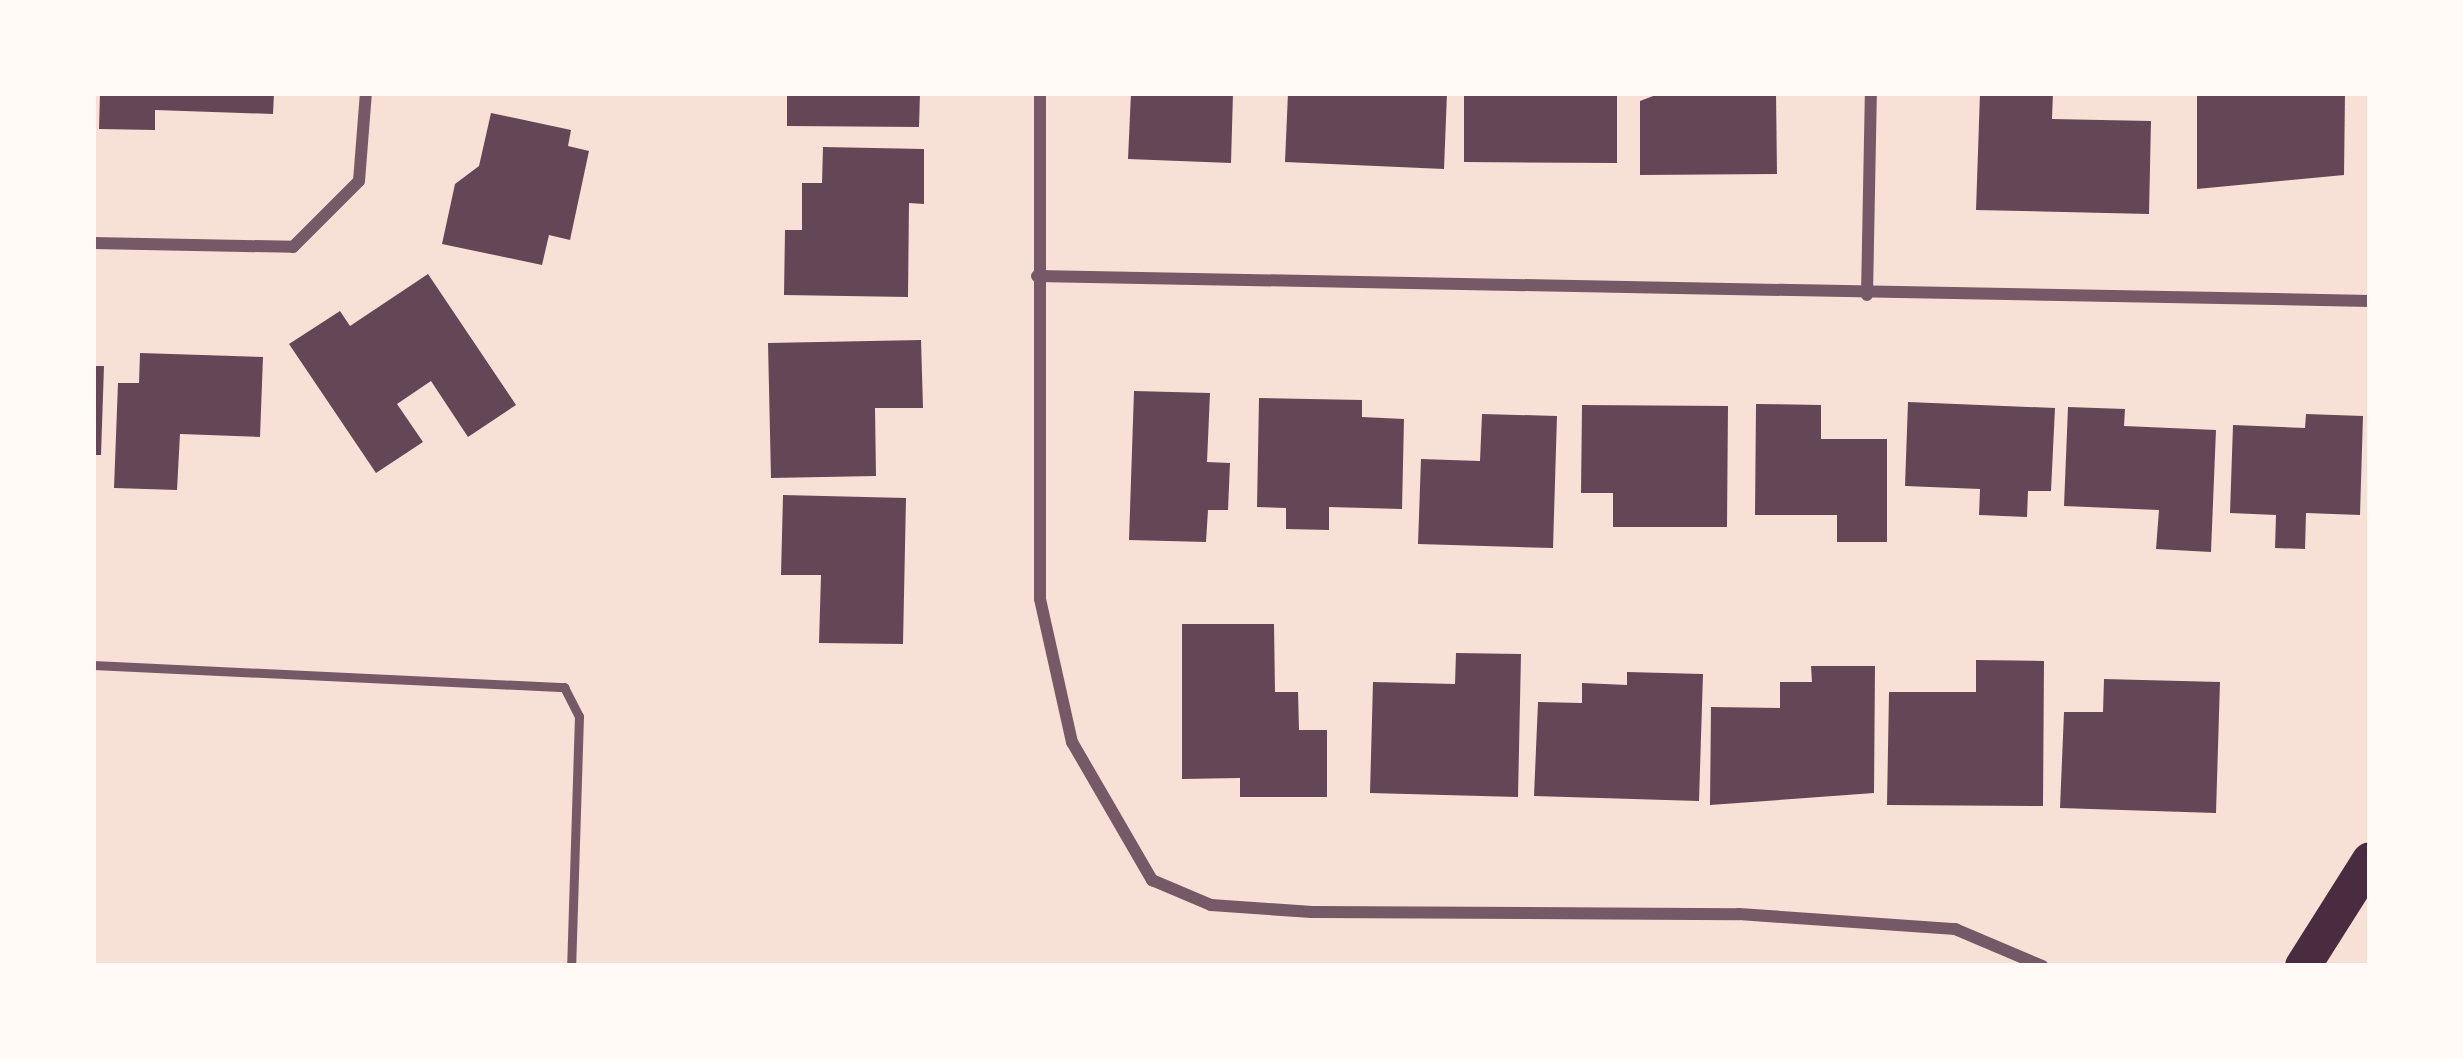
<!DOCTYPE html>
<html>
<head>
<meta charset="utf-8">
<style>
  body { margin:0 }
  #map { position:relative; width:2463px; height:1059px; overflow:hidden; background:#f7e1d7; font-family:"PT Sans",sans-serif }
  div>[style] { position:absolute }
  .building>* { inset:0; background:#644757 }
  .service>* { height:9px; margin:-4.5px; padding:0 4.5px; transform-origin:4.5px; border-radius:4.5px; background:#755966 }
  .minor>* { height:12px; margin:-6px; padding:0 6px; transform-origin:6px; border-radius:6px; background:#755966 }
  .motorway>* { height:36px; margin:-18px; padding:0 18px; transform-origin:18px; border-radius:18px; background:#4a2c40 }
  span { translate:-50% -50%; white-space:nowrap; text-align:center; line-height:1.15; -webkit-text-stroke:12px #fffaf5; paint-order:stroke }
  .frame { position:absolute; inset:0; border:96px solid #fffaf5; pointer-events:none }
</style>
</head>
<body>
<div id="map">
  <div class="building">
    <i style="clip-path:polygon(100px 93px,274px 93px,273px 114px,155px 110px,155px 130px,99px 129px)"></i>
    <i style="clip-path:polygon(787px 93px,920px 93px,919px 127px,787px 126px)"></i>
    <i style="clip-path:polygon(1131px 93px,1233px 93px,1231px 163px,1128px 159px)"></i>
    <i style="clip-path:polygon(1288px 93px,1447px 93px,1444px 169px,1285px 162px)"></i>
    <i style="clip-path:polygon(1464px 93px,1617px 93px,1617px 163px,1464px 162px)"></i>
    <i style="clip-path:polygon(1661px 93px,1776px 93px,1777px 174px,1640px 175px,1640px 101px)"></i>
    <i style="clip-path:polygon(1980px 93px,2053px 93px,2052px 119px,2151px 121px,2149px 214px,1976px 210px)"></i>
    <i style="clip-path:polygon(2197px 93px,2345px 93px,2344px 175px,2197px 189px)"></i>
    <i style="clip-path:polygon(491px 113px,571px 130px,568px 146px,589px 151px,570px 240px,549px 235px,542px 265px,442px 244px,455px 184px,479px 166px)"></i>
    <i style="clip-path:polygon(823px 147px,924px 149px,924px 204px,909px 203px,908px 297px,784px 295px,785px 230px,802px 230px,802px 183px,822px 183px)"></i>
    <i style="clip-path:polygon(428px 274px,516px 405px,468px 437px,431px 381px,397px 404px,423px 442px,376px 473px,289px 344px,340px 311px,350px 326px)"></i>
    <i style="clip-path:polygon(921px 340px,923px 408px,875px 408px,876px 476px,771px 478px,768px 343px)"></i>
    <i style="clip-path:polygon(140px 353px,263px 357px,260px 437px,180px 434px,177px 490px,114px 488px,118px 383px,139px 383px)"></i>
    <i style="clip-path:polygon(93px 366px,104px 366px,101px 455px,93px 455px)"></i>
    <i style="clip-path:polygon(1134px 391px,1210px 393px,1207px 462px,1230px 463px,1228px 510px,1208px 510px,1206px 542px,1129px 540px)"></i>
    <i style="clip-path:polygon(1259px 398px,1362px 400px,1362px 417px,1404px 419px,1402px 509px,1329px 507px,1329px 530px,1286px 529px,1286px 508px,1257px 507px)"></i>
    <i style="clip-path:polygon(1908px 402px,2055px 408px,2051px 491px,2028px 491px,2027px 517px,1979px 515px,1980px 489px,1905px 486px)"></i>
    <i style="clip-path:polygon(1756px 404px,1821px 405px,1821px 439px,1887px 439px,1887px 542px,1837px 542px,1837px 515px,1755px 515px)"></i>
    <i style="clip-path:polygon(1582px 405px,1728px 406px,1727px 527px,1613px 527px,1613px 493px,1581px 493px)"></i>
    <i style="clip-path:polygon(2068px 407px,2125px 409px,2124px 426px,2216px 430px,2211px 552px,2156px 549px,2159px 510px,2064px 506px)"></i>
    <i style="clip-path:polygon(1482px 414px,1557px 416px,1553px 548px,1418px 544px,1421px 459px,1480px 461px)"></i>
    <i style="clip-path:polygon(2306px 414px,2363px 416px,2360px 515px,2306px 513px,2305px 549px,2275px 548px,2276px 515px,2230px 513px,2233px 425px,2305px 428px)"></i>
    <i style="clip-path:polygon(783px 495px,906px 498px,903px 644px,819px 643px,821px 575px,781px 575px)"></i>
    <i style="clip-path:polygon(1182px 624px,1274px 624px,1275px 692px,1298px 692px,1299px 730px,1327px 730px,1327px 797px,1240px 797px,1240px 778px,1182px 779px)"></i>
    <i style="clip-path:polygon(1456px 653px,1521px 654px,1518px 797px,1370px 793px,1373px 682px,1455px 684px)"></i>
    <i style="clip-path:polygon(1976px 660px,2044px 661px,2043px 806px,1887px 805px,1889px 692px,1976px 692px)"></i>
    <i style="clip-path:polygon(1811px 666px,1875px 666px,1874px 793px,1710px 805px,1711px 707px,1780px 708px,1780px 682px,1812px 682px)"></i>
    <i style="clip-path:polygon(1627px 672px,1703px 674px,1699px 801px,1534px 796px,1538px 702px,1582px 703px,1582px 683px,1627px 685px)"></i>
    <i style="clip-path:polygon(2104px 679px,2220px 682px,2216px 813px,2060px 808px,2064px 712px,2103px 712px)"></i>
  </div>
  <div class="service">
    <i style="left:93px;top:665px;width:472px;rotate:2.7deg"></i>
    <i style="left:564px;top:687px;width:33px;rotate:63deg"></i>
    <i style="left:579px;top:716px;width:250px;rotate:91.8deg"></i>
  </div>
  <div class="minor">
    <i style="left:1040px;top:93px;width:506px;rotate:90deg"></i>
    <i style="left:1040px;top:599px;width:147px;rotate:77.4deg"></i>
    <i style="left:1072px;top:742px;width:160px;rotate:59.9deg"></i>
    <i style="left:1152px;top:880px;width:64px;rotate:23deg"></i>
    <i style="left:1211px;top:905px;width:101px;rotate:4deg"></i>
    <i style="left:1312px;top:912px;width:427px;rotate:0.3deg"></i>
    <i style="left:1739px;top:914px;width:217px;rotate:4deg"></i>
    <i style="left:1955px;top:929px;width:95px;rotate:23deg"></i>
    <i style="left:93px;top:243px;width:200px;rotate:1.1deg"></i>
    <i style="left:293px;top:247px;width:93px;rotate:-45deg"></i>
    <i style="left:359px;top:181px;width:88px;rotate:-85.5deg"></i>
    <i style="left:1037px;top:276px;width:1333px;rotate:1.07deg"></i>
    <i style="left:1867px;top:295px;width:202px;rotate:-88.9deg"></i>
  </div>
  <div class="motorway">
    <i style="left:2303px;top:966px;width:125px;rotate:-57.7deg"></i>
  </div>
  <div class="frame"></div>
</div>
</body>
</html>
